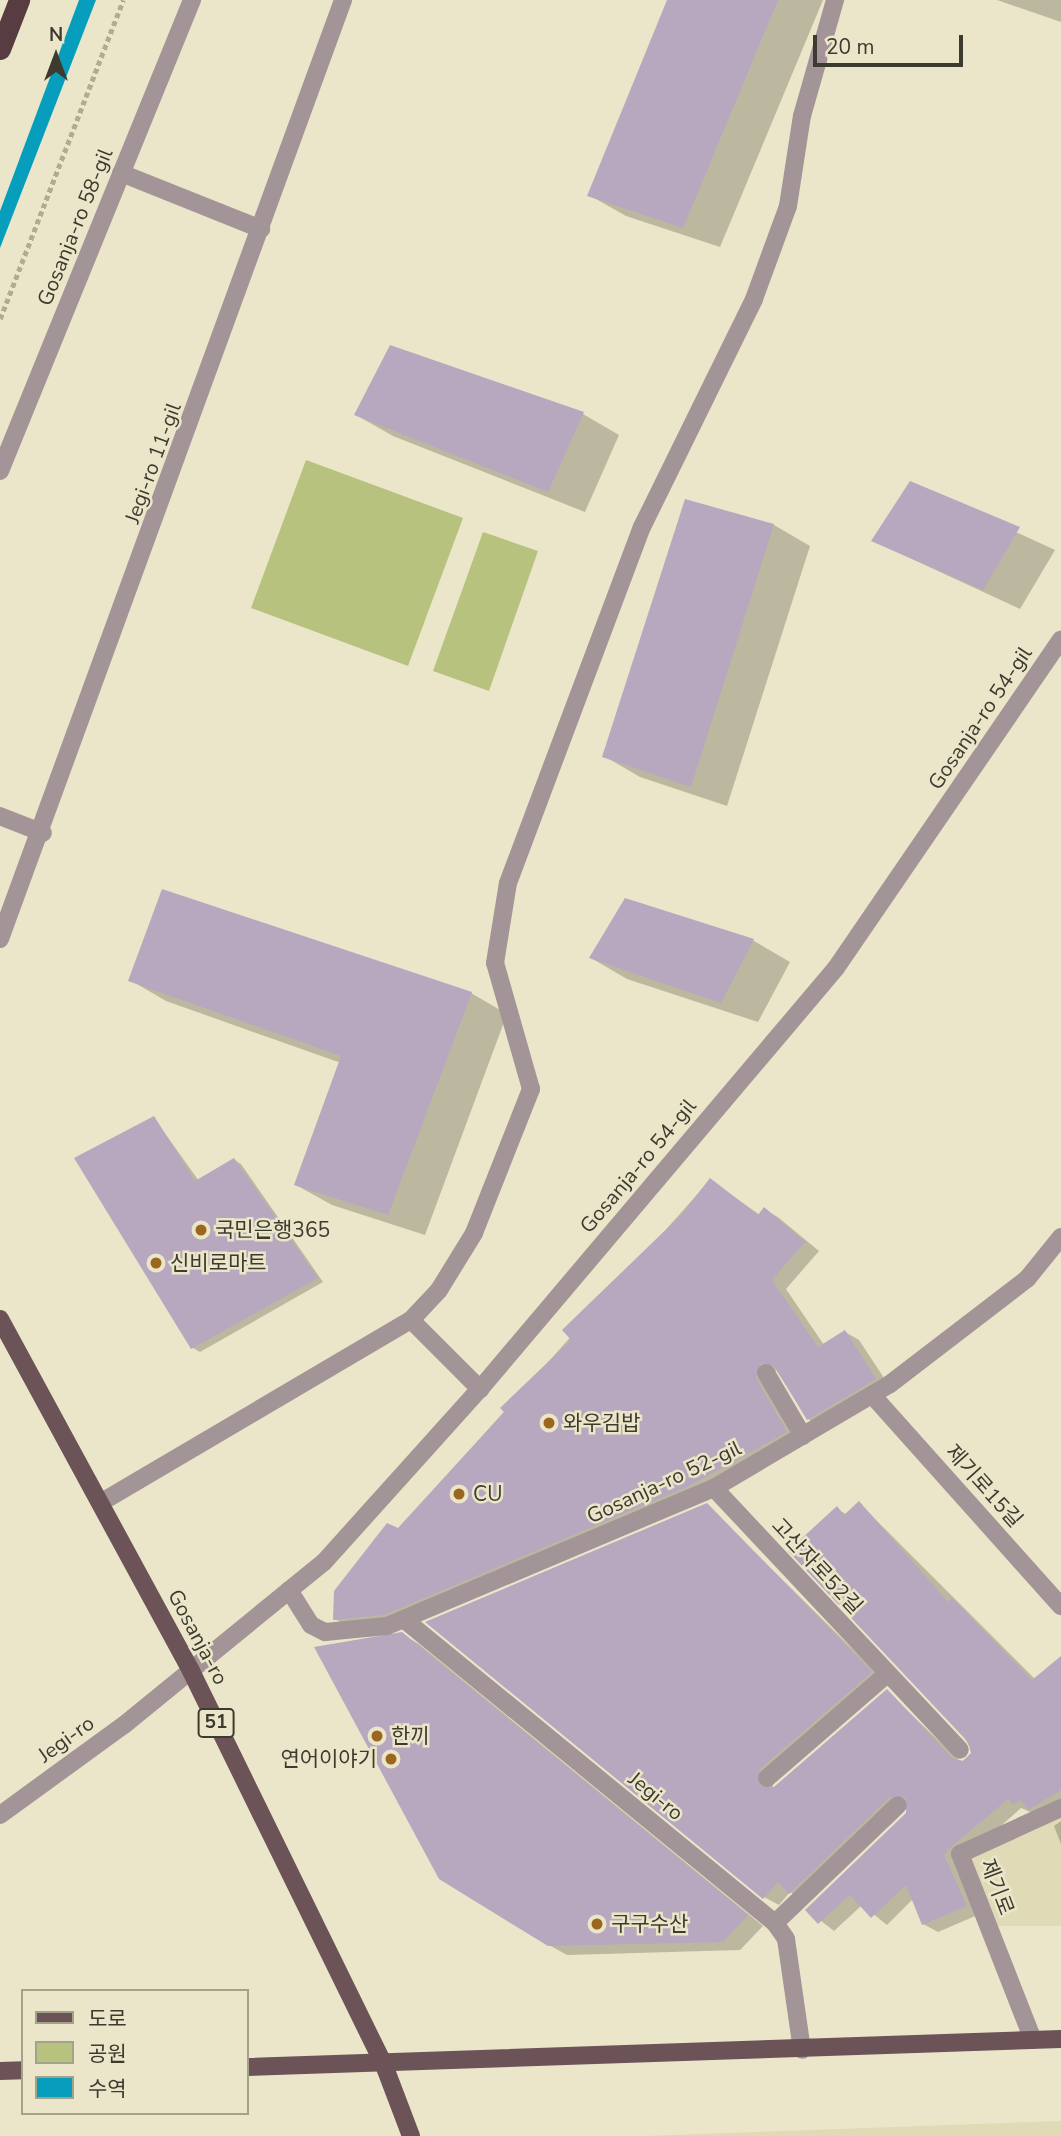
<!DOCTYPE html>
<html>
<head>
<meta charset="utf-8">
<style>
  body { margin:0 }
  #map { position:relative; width:1061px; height:2136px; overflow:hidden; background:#ebe6c9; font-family:"Nunito Sans","Noto Sans KR",sans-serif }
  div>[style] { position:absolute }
  .built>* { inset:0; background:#e1dab7 }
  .green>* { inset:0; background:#b7c27f }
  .water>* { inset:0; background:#079ebe }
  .pier>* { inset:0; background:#ebe6c9 }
  .shadow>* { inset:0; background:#0003 }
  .building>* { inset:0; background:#b7a7bf }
  .path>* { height:4.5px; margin-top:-2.25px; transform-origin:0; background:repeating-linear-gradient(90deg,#b0ac94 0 5px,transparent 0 8.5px) }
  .minor>* { height:18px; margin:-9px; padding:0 9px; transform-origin:9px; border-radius:9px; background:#a39597 }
  .major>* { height:18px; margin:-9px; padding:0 9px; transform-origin:9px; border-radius:9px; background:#6b5358 }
  .highway>* { height:21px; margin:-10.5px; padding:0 10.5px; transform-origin:10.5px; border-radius:10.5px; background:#573d42 }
  .dots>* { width:19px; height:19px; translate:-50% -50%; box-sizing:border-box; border:4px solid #ebe6c9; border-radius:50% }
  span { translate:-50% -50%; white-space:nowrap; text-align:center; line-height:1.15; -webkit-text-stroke:5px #ebe6c9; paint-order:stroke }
  .shield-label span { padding:2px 5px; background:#ebe6c9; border:2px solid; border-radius:5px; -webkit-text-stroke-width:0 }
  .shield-label { font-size:19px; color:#3d3b2f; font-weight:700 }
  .street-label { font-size:21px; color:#3d3b2f }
  .poi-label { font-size:21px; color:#3d3b2f }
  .left { translate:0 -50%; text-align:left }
  .right { translate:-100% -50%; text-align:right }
  .legend { position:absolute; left:21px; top:1989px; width:228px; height:126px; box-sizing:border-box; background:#ebe6c9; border:2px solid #a5a28b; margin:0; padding:9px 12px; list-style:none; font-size:21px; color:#3d3b2f }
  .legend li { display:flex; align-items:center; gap:14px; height:35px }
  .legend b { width:35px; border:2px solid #a5a28b }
  .north { position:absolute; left:21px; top:21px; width:70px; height:70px; -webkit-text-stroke:5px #ebe6c9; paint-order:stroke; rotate:0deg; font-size:19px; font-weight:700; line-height:28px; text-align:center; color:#3d3b2f }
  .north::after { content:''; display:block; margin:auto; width:24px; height:32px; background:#3d3b2f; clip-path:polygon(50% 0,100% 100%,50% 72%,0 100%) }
  .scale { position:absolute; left:813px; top:35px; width:150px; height:32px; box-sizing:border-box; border:4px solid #3d3b2f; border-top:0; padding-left:9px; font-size:21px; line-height:24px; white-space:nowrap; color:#3d3b2f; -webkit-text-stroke:5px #ebe6c9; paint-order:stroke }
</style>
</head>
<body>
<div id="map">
  <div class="built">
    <i style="clip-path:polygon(1061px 1816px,1061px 1926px,998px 1926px,967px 1854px)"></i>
    <i style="clip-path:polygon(1061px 2121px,1061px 2136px,645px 2136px)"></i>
  </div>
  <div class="green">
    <i style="clip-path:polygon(306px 460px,463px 518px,408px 666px,251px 608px)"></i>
    <i style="clip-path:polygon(483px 532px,538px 551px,489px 691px,433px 671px)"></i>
  </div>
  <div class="water">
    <i style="clip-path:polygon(0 0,96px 0,0 248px)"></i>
  </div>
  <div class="pier">
    <i style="clip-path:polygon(0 0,79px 0,0 211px)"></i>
  </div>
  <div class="shadow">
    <i style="clip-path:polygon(669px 0,823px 0,720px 247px,626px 216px,589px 195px)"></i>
    <i style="clip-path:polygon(997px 0,1061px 0,1061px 22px)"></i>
    <i style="clip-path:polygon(583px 414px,619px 435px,585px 512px,393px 436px,356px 415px)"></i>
    <i style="clip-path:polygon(910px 483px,1055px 550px,1020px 609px,873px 541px)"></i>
    <i style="clip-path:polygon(686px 501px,774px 525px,810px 546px,727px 806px,640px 777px,604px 756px)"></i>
    <i style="clip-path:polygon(626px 900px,754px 941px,790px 962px,758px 1022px,627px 979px,591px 958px)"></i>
    <i style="clip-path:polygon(130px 980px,471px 993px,507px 1014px,425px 1235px,332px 1205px,296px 1185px,341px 1063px,166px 1001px)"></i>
    <i style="clip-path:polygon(154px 1118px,199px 1181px,234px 1160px,241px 1164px,323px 1282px,200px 1352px,193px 1348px)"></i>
    <i style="clip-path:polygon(710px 1180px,760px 1215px,765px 1209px,779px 1218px,819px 1251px,786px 1289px,824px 1345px,845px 1332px,859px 1340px,890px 1387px,823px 1427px,808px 1419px,776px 1370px,770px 1388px,801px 1440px,400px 1622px,350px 1627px,335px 1619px,398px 1531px)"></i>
    <i style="clip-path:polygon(859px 1503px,1035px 1679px,1061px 1657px,1061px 1813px,1044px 1818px,1021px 1808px,958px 1864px,980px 1914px,938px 1932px,923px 1924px,913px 1899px,887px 1925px,862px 1905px,834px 1931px,807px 1910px,907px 1814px,911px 1803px,805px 1901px,790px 1892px,779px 1905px,764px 1897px,707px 1505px,885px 1681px,773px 1778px,773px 1788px,887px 1691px,961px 1762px,973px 1753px,837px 1509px,846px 1514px)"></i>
    <i style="clip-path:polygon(401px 1634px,419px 1644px,763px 1926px,740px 1950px,567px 1955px,549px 1945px)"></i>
    <i style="clip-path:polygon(1061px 1821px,1061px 1844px,1054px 1826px)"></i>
  </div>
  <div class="building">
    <i style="clip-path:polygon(667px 0,778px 0,683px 228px,587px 196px)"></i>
    <i style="clip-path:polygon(390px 345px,584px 412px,548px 492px,354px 415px)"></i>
    <i style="clip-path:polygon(910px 481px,1020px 527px,983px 590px,871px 541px)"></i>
    <i style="clip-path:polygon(685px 499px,774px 524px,691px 787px,602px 757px)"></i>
    <i style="clip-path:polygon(162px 889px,472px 992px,388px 1215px,294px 1185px,341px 1056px,128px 981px)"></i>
    <i style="clip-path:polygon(625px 898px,754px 939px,721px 1003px,589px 958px)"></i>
    <i style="clip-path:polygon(154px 1116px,195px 1181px,234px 1158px,318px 1278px,191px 1349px,74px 1158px)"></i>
    <i style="clip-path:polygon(710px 1178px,758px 1215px,764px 1207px,805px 1242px,772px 1280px,818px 1347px,845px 1330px,876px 1379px,807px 1420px,775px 1367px,761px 1363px,756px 1378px,787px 1432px,691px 1485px,384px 1615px,333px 1620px,334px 1591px,387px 1523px,398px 1528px,504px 1412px,500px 1408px,571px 1340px,562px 1330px,682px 1214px)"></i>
    <i style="clip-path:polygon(859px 1501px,948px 1602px,952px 1598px,1032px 1680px,1061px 1656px,1061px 1790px,1028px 1810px,1020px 1800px,1013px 1805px,1008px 1799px,951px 1847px,944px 1855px,967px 1906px,922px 1925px,906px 1885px,871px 1918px,850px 1895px,818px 1924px,805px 1910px,906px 1813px,906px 1797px,890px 1797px,789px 1894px,778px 1882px,763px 1899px,425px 1622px,707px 1503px,872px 1672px,760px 1769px,759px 1786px,774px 1787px,887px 1689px,952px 1758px,963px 1761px,971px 1753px,968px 1742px,788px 1551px,837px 1506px,844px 1515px)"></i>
    <i style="clip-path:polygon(402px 1632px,748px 1915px,723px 1942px,548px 1946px,439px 1879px,314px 1647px)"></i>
  </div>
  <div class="path">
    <i style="left:0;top:319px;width:342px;rotate:-68.9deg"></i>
  </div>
  <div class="minor">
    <i style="left:121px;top:173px;width:151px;rotate:21.8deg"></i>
    <i style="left:0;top:471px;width:509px;rotate:-67.82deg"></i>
    <i style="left:0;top:816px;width:46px;rotate:21.6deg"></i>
    <i style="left:0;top:939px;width:1000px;rotate:-69.93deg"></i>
    <i style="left:411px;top:1320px;width:98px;rotate:45deg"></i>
    <i style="left:766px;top:1373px;width:73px;rotate:59.6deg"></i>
    <i style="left:873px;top:1396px;width:282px;rotate:48.2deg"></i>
    <i style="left:714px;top:1488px;width:359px;rotate:46.8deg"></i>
    <i style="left:100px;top:1503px;width:361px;rotate:-30.5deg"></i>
    <i style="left:411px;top:1320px;width:41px;rotate:-47deg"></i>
    <i style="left:439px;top:1290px;width:67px;rotate:-58.4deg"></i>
    <i style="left:474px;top:1233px;width:155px;rotate:-68.4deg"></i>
    <i style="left:531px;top:1089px;width:131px;rotate:-105.9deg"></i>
    <i style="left:495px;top:963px;width:81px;rotate:-80.8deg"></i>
    <i style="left:508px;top:883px;width:380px;rotate:-69.4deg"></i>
    <i style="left:642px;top:527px;width:254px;rotate:-63.8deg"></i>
    <i style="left:754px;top:299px;width:99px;rotate:-69.9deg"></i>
    <i style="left:788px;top:206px;width:91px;rotate:-81.2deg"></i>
    <i style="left:802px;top:116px;width:121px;rotate:-74.1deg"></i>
    <i style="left:289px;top:1590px;width:41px;rotate:57.8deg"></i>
    <i style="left:311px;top:1625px;width:16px;rotate:27deg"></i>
    <i style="left:325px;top:1632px;width:62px;rotate:-5.5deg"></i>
    <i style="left:387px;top:1626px;width:355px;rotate:-22.9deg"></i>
    <i style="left:714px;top:1488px;width:204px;rotate:-30.6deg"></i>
    <i style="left:890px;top:1384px;width:173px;rotate:-37.5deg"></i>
    <i style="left:1027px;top:1279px;width:54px;rotate:-51deg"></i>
    <i style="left:406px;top:1621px;width:477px;rotate:39.3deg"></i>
    <i style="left:775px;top:1923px;width:19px;rotate:55deg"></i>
    <i style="left:786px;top:1939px;width:112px;rotate:81.8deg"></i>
    <i style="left:767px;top:1778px;width:159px;rotate:-40.9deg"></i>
    <i style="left:0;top:1815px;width:153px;rotate:-36deg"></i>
    <i style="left:124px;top:1725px;width:258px;rotate:-39.2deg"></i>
    <i style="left:324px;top:1562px;width:233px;rotate:-48deg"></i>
    <i style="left:480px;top:1389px;width:551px;rotate:-49.78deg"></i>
    <i style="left:836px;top:968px;width:398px;rotate:-55.6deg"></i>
    <i style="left:775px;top:1923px;width:170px;rotate:-43.8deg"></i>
    <i style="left:1033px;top:2040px;width:200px;rotate:-111.4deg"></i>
    <i style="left:960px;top:1854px;width:111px;rotate:-24.5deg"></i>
  </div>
  <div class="major">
    <i style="left:0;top:1319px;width:400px;rotate:61.5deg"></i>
    <i style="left:191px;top:1671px;width:439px;rotate:63.9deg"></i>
    <i style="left:384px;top:2065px;width:76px;rotate:69.2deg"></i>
    <i style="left:247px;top:2067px;width:814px;rotate:-1.97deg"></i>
    <i style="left:0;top:2071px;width:23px;rotate:-2deg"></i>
  </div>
  <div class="highway">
    <i style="left:0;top:49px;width:53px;rotate:-68.8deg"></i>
  </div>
  <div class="dots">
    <i style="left:201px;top:1230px;background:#9b661e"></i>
    <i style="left:156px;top:1263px;background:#9b661e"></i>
    <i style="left:549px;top:1423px;background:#9b661e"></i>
    <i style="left:459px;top:1494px;background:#9b661e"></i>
    <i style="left:377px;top:1736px;background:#9b661e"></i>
    <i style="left:391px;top:1759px;background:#9b661e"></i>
    <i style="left:597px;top:1924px;background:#9b661e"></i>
  </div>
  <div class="shield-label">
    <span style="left:216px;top:1723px">51</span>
  </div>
  <div class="street-label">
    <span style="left:75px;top:227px;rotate:-68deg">Gosanja-ro 58-gil</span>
    <span style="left:153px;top:463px;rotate:-70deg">Jegi-ro 11-gil</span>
    <span style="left:980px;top:718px;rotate:-56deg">Gosanja-ro 54-gil</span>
    <span style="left:638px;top:1166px;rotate:-50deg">Gosanja-ro 54-gil</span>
    <span style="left:664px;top:1482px;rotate:-25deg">Gosanja-ro 52-gil</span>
    <span style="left:984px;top:1486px;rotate:48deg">제기로15길</span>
    <span style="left:817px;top:1566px;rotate:47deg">고산자로52길</span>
    <span style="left:198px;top:1637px;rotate:62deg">Gosanja-ro</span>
    <span style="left:66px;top:1739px;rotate:-36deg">Jegi-ro</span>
    <span style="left:656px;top:1796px;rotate:39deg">Jegi-ro</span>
    <span style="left:997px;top:1887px;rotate:69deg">제기로</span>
  </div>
  <div class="poi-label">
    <span class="left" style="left:215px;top:1230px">국민은행365</span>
    <span class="left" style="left:170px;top:1263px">신비로마트</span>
    <span class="left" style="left:563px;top:1423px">와우김밥</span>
    <span class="left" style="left:473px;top:1494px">CU</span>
    <span class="left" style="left:391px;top:1736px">한끼</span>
    <span class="right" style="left:377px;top:1759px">연어이야기</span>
    <span class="left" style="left:611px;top:1924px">구구수산</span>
  </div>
  <ul class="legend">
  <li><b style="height:9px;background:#6b5358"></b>도로</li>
  <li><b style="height:19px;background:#b7c27f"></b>공원</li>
  <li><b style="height:19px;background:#079ebe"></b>수역</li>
  </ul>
  <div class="north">N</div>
  <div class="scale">20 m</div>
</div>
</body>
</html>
